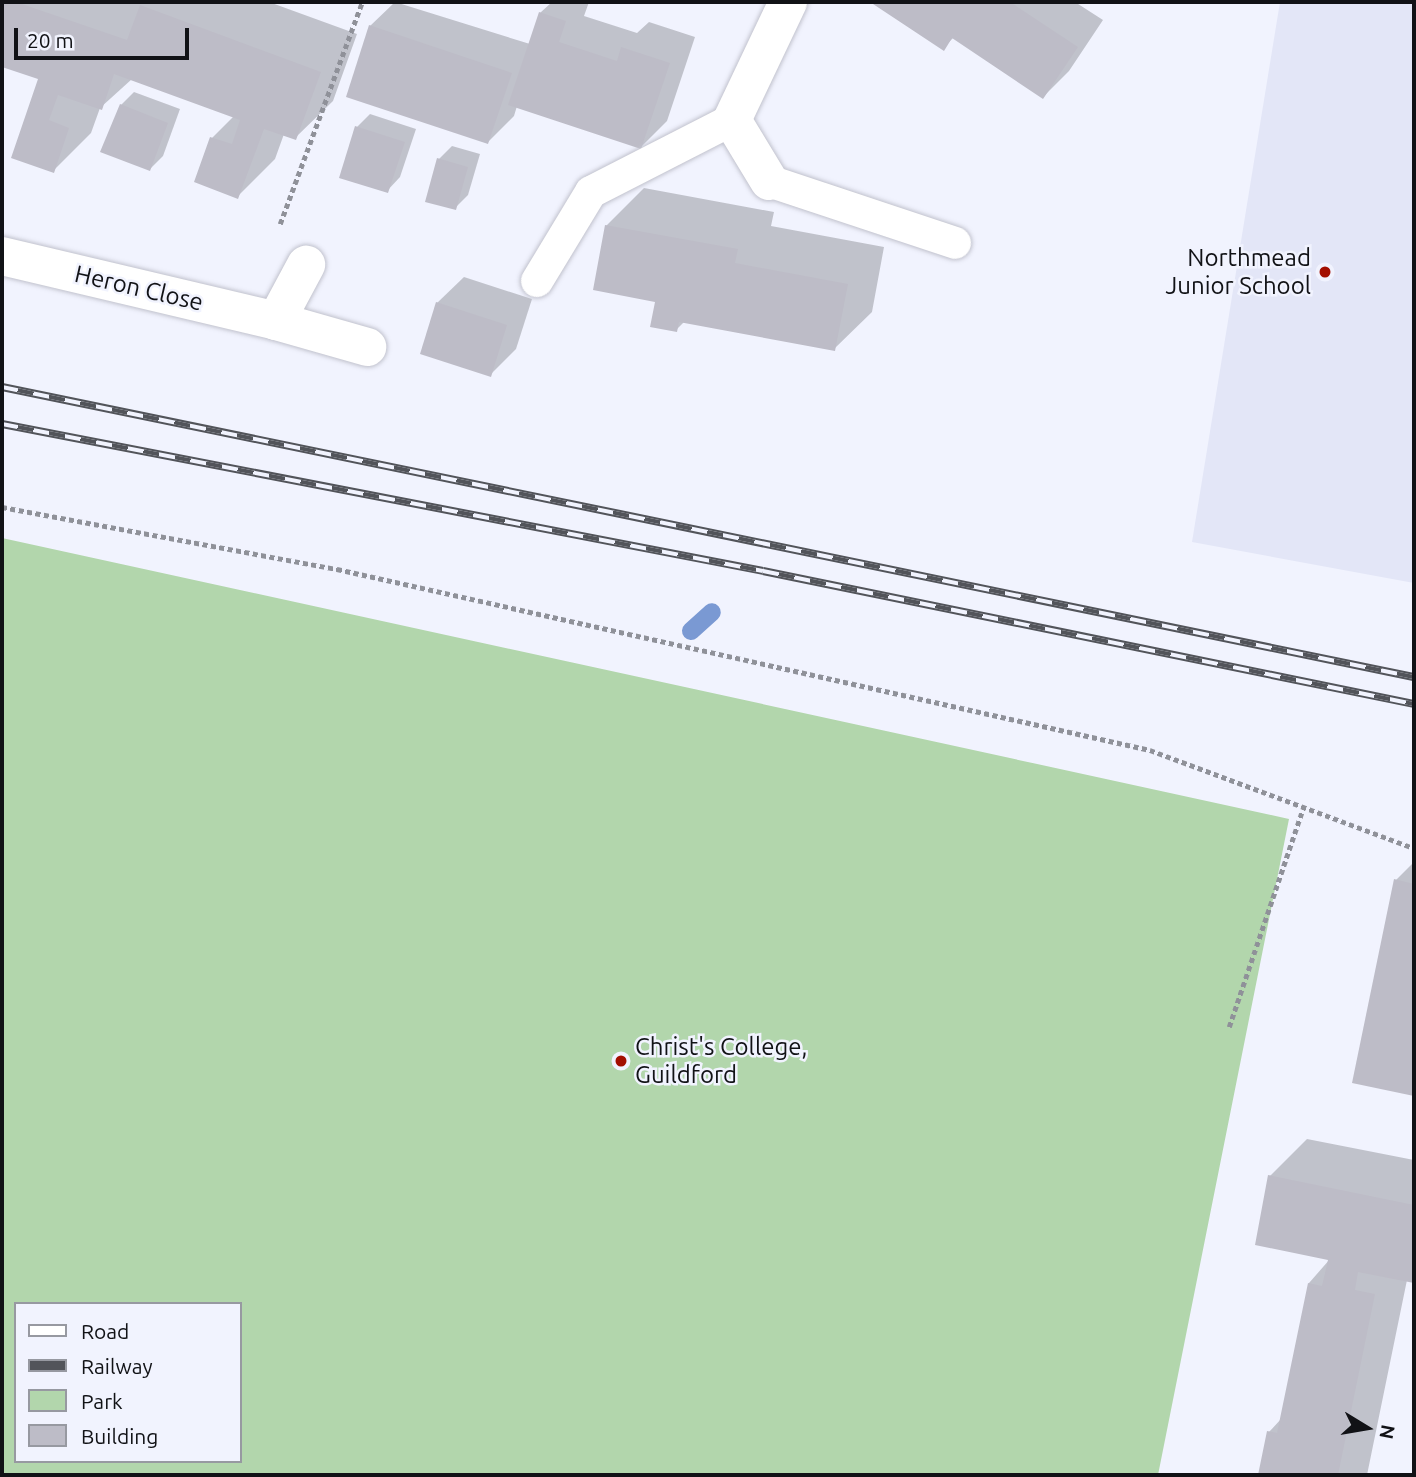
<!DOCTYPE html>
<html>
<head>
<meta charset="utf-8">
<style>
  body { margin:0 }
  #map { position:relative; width:1416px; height:1477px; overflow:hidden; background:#f1f3fe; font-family:Ubuntu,sans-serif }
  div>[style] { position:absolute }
  .built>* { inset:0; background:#e3e6f7 }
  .green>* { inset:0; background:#b2d6ac }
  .shadow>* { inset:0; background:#0003 }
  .stream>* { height:18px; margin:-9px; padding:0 9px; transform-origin:9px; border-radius:9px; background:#7a99d3 }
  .building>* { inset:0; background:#bdbcc7 }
  .path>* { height:4.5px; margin-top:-2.25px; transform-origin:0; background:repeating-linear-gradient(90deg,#8f9199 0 5px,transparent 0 8.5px) }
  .roads { filter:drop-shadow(0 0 2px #c1c2cd) drop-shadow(0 0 2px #c1c2cd) }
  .lane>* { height:32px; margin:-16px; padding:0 16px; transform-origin:16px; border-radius:16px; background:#fff }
  .street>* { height:38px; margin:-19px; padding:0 19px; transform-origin:19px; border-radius:19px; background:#fff }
  .rail>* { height:8px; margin-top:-4px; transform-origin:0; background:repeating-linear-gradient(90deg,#f1f3fe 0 16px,#52545a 0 32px); box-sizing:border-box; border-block:2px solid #52545a }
  .dots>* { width:19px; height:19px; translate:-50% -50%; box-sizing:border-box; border:4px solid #f1f3fe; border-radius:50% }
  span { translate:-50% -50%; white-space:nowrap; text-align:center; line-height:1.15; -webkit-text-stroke:5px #f1f3fe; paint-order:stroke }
  .poi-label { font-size:24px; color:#111216 }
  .right { translate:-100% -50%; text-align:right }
  .left { translate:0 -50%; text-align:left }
  .street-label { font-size:24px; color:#111216 }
  .frame { position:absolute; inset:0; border:4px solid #111216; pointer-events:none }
  .legend { position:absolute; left:14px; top:1302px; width:228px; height:161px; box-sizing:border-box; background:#f1f3fe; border:2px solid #9799a1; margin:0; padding:9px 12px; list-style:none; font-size:21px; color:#111216 }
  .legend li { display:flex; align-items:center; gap:14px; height:35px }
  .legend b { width:35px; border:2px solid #9799a1 }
  .north { position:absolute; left:1332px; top:1393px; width:70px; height:70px; -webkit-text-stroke:5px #f1f3fe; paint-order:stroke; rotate:101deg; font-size:19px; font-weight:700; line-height:28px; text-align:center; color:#111216 }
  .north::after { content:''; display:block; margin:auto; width:24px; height:32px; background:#111216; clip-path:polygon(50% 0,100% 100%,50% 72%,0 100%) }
  .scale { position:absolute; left:14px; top:28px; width:175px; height:32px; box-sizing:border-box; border:4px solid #111216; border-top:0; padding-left:9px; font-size:21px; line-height:24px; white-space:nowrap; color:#111216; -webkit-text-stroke:5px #f1f3fe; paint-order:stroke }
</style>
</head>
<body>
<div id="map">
  <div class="built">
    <i style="clip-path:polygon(1280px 2px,1414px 2px,1414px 583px,1192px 542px)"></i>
  </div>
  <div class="green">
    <i style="clip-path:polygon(evenodd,2px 538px,1289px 819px,1158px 1475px,2px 1475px,2px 538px,16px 1304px,240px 1304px,240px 1461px,16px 1461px,16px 1304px)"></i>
  </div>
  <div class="shadow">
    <i style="clip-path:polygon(2px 2px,269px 2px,357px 34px,333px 101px,295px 138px,284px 134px,275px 159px,237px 197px,212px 138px,234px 116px,132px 79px,100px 108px,91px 133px,53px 171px,40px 78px,2px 65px)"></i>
    <i style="clip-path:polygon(395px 2px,530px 44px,540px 13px,552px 2px,589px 2px,584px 16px,637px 33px,649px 22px,695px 37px,667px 121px,641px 147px,517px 106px,514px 116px,488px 142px,370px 26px)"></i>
    <i style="clip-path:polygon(874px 2px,1075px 2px,1103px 20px,1069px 71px,1043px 97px,954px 37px,943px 48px)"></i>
    <i style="clip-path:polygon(134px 92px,180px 109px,163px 156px,150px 169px,121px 105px)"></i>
    <i style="clip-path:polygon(370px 114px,416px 129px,400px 177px,387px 191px,357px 127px)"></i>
    <i style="clip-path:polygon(452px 146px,480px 154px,468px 195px,455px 208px,439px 159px)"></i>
    <i style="clip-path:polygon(644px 188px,774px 212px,771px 226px,884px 247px,872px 312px,834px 349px,685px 321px,676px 330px,606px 226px)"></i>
    <i style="clip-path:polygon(464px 277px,532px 299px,516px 349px,490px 375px,437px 303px)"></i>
    <i style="clip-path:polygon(1414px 862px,1414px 1095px,1354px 1082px,1396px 880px)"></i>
    <i style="clip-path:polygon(1307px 1139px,1414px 1160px,1414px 1281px,1407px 1280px,1367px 1475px,1260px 1475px,1269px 1432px,1281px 1419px,1309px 1283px,1330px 1259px,1270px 1176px)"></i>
  </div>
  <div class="stream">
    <i style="left:691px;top:631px;width:28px;rotate:-42deg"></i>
  </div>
  <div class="building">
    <i style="clip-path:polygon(2px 2px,16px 2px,127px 40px,140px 5px,321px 72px,296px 140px,264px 129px,238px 199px,194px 182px,210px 137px,232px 144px,240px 120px,114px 74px,102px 110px,58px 95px,49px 120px,69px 128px,54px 173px,11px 158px,38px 79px,2px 67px)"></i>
    <i style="clip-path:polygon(870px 2px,1010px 2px,1078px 47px,1043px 99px,952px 38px,944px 51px)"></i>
    <i style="clip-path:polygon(539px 12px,566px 21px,559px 42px,617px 61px,621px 47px,670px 63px,641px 149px,508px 105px)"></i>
    <i style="clip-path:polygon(369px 25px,512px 73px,488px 144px,346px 97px)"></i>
    <i style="clip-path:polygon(120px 104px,168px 123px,150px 171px,100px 152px)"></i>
    <i style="clip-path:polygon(355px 126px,405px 142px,388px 193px,339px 178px)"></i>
    <i style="clip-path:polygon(437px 158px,468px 167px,456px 210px,425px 202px)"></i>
    <i style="clip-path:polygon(605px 225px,738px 249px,735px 263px,848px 284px,835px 351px,679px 322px,677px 332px,650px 327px,655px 302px,593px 290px)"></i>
    <i style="clip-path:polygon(436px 302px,507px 325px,491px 377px,420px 354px)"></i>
    <i style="clip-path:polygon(1394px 879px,1414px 884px,1414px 1096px,1352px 1083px)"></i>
    <i style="clip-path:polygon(1268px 1175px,1414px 1205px,1414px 1283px,1358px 1272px,1355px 1290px,1375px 1294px,1338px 1475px,1258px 1475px,1267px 1431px,1277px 1433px,1308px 1283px,1322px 1286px,1328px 1260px,1255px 1245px)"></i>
  </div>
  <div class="path">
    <i style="left:280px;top:224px;width:237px;rotate:-69.7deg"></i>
    <i style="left:2px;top:507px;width:341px;rotate:10.5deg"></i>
    <i style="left:337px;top:569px;width:833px;rotate:12.55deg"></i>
    <i style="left:1150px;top:750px;width:282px;rotate:20.4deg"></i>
    <i style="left:1229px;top:1027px;width:234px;rotate:-71.3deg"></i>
  </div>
  <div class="roads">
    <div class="lane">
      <i style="left:769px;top:181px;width:196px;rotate:18.4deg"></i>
      <i style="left:537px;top:281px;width:104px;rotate:-58.8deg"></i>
      <i style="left:591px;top:192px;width:158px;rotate:-27.1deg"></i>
    </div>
    <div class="street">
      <i style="left:769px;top:181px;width:71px;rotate:-121.2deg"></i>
      <i style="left:732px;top:120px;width:131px;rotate:-64.6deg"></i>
      <i style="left:2px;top:256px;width:282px;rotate:13.3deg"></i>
      <i style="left:276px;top:321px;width:95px;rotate:15.9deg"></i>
      <i style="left:276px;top:321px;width:64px;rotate:-61.8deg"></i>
    </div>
  </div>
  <div class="rail">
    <i style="left:2px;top:387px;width:1441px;rotate:11.61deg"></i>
    <i style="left:2px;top:424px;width:775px;rotate:10.93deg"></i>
    <i style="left:763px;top:571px;width:664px;rotate:11.55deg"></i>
  </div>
  <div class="dots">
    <i style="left:1325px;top:272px;background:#a30e00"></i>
    <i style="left:621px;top:1061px;background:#a30e00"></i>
  </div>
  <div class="poi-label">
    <span class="right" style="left:1311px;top:272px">Northmead<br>Junior School</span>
    <span class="left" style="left:635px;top:1061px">Christ's College,<br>Guildford</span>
  </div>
  <div class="street-label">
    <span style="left:139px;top:288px;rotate:13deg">Heron Close</span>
  </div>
  <div class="frame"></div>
  <ul class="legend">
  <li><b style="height:9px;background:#fff"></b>Road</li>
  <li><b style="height:9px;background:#52545a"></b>Railway</li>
  <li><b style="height:19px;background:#b2d6ac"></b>Park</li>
  <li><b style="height:19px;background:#bdbcc7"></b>Building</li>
  </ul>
  <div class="north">N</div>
  <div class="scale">20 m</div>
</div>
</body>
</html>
